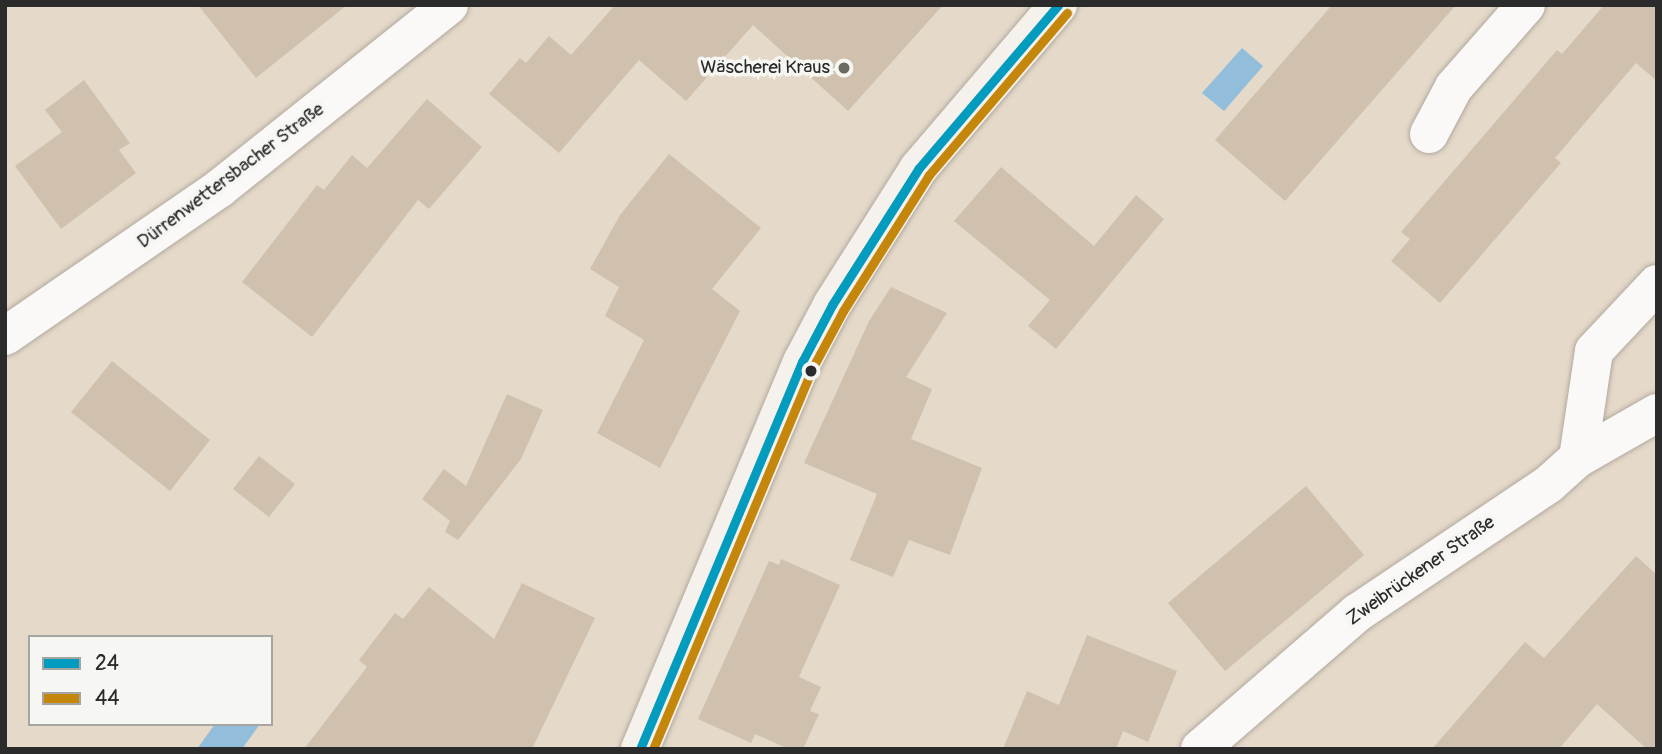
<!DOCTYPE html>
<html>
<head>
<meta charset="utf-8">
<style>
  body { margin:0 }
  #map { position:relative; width:1662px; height:754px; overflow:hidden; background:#e5d9c9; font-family:Pangolin,sans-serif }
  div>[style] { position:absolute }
  .water>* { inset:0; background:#92bedc }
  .building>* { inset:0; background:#d0c1ae }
  .roads { filter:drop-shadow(0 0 2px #b1a99f) drop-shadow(0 0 2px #b1a99f) }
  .street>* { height:38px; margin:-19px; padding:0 19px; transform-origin:19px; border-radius:19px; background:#fbf9f7 }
  .secondary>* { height:38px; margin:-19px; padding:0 19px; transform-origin:19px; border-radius:19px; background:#f5f1ec }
  .bus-1>* { height:9px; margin:-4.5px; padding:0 4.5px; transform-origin:4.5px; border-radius:4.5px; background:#049cbe }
  .bus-2>* { height:9px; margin:-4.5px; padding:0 4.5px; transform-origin:4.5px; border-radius:4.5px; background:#c4870b }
  .dots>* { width:19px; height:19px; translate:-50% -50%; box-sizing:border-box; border:4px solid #f6f6f2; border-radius:50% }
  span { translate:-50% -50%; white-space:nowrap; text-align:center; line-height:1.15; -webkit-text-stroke:7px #f6f6f2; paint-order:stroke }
  .poi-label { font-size:19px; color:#2b2b2b }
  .right { translate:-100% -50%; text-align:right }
  .street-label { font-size:19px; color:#2b2b2b }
  .frame { position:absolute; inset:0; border:7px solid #2b2b2b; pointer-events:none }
  .legend { position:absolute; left:28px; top:635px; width:245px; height:91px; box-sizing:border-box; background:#f6f6f2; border:2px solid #a5a5a2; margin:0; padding:9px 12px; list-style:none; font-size:21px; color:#2b2b2b }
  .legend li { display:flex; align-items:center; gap:14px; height:35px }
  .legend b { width:35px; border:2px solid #a5a5a2 }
</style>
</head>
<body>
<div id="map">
  <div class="water">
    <i style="clip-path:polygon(1242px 48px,1263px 66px,1224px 111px,1202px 93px)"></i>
    <i style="clip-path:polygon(215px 724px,260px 724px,242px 749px,197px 749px)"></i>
  </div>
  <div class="building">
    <i style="clip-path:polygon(198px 5px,347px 5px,256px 78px)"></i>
    <i style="clip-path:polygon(615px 5px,943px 5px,848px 111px,753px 25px,686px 101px,639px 60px,559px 153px,489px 94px,520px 58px,526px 63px,549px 36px,571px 55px)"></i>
    <i style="clip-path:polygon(1332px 5px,1456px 5px,1285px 201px,1215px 140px)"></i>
    <i style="clip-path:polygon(1604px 5px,1657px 5px,1657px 81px,1636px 63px,1555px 158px,1561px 163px,1440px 303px,1391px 261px,1410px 239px,1401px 232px,1557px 50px,1562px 54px)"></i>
    <i style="clip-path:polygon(84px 80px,130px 143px,119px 150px,136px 173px,61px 229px,15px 166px,62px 132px,45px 110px)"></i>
    <i style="clip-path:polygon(427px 99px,482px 147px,429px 209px,418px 200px,312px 337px,242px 282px,317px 185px,324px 190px,352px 155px,367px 168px)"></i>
    <i style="clip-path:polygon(669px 154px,761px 228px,712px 289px,740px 311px,660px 468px,597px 433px,644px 340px,605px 316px,619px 287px,590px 269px,620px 215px)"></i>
    <i style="clip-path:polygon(1001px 167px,1094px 246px,1136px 195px,1164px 219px,1056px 349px,1028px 326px,1050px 300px,954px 221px)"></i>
    <i style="clip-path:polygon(891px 287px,947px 313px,906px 377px,932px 389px,911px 439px,982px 468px,950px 555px,909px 540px,893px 577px,850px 560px,877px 494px,804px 463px,869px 321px)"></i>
    <i style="clip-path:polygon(112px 361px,210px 440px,170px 491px,71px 412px)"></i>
    <i style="clip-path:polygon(507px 394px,543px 410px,521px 459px,458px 540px,445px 532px,450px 521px,422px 499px,444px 469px,466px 486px)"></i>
    <i style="clip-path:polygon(259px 456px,295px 484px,269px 517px,233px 489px)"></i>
    <i style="clip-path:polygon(1306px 486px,1364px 555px,1225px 671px,1168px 603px)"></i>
    <i style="clip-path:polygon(1636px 556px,1657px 575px,1657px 749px,1647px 749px,1597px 704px,1559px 749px,1432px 749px,1525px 642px,1544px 658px)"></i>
    <i style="clip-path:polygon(781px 559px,840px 585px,799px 677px,821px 687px,810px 711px,819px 714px,803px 749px,789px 749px,755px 734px,751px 743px,698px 719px,769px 561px,779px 565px)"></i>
    <i style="clip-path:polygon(522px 583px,595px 618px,532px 749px,304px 749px,367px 667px,359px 660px,395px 613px,403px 619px,429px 587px,494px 639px)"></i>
    <i style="clip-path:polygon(1087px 635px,1177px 671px,1148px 742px,1123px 731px,1116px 749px,1003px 749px,1027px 691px,1059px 705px)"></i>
  </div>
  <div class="roads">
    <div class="street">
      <i style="left:1429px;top:134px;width:53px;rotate:-62deg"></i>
      <i style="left:1454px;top:87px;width:109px;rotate:-48.7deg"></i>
      <i style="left:5px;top:336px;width:261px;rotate:-34.5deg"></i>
      <i style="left:220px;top:188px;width:293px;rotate:-38.6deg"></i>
      <i style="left:1578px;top:458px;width:108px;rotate:-81.5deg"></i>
      <i style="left:1594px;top:351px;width:92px;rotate:-46.8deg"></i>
      <i style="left:1200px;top:749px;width:208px;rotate:-40.9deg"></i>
      <i style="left:1357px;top:613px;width:231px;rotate:-33.9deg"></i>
      <i style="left:1549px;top:484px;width:39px;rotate:-42deg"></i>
      <i style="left:1578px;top:458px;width:91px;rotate:-29.7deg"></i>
    </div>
    <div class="secondary">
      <i style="left:640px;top:749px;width:420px;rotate:-67.3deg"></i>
      <i style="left:802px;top:362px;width:64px;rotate:-62.2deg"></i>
      <i style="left:832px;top:305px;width:162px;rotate:-57.6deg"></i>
      <i style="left:919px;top:168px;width:214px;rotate:-49.5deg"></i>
    </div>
  </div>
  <div class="bus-1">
    <i style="left:640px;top:749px;width:420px;rotate:-67.3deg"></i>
    <i style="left:802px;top:362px;width:64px;rotate:-62.2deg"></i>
    <i style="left:832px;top:305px;width:162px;rotate:-57.6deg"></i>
    <i style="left:919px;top:168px;width:214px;rotate:-49.5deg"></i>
  </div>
  <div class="bus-2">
    <i style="left:653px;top:749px;width:414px;rotate:-67.3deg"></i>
    <i style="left:813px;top:367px;width:64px;rotate:-61.8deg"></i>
    <i style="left:843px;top:311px;width:161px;rotate:-57.7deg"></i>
    <i style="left:929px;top:175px;width:213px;rotate:-49.6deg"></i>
  </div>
  <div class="dots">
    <i style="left:844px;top:68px;background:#6c6862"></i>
    <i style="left:811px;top:371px;background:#2b2b2b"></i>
  </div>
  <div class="poi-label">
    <span class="right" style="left:830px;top:68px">Wäscherei Kraus</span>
  </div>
  <div class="street-label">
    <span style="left:231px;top:176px;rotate:-37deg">Dürrenwettersbacher Straße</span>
    <span style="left:1421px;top:571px;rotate:-35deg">Zweibrückener Straße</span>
  </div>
  <div class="frame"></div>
  <ul class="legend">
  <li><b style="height:9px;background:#049cbe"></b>24</li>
  <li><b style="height:9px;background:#c4870b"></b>44</li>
  </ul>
</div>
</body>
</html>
